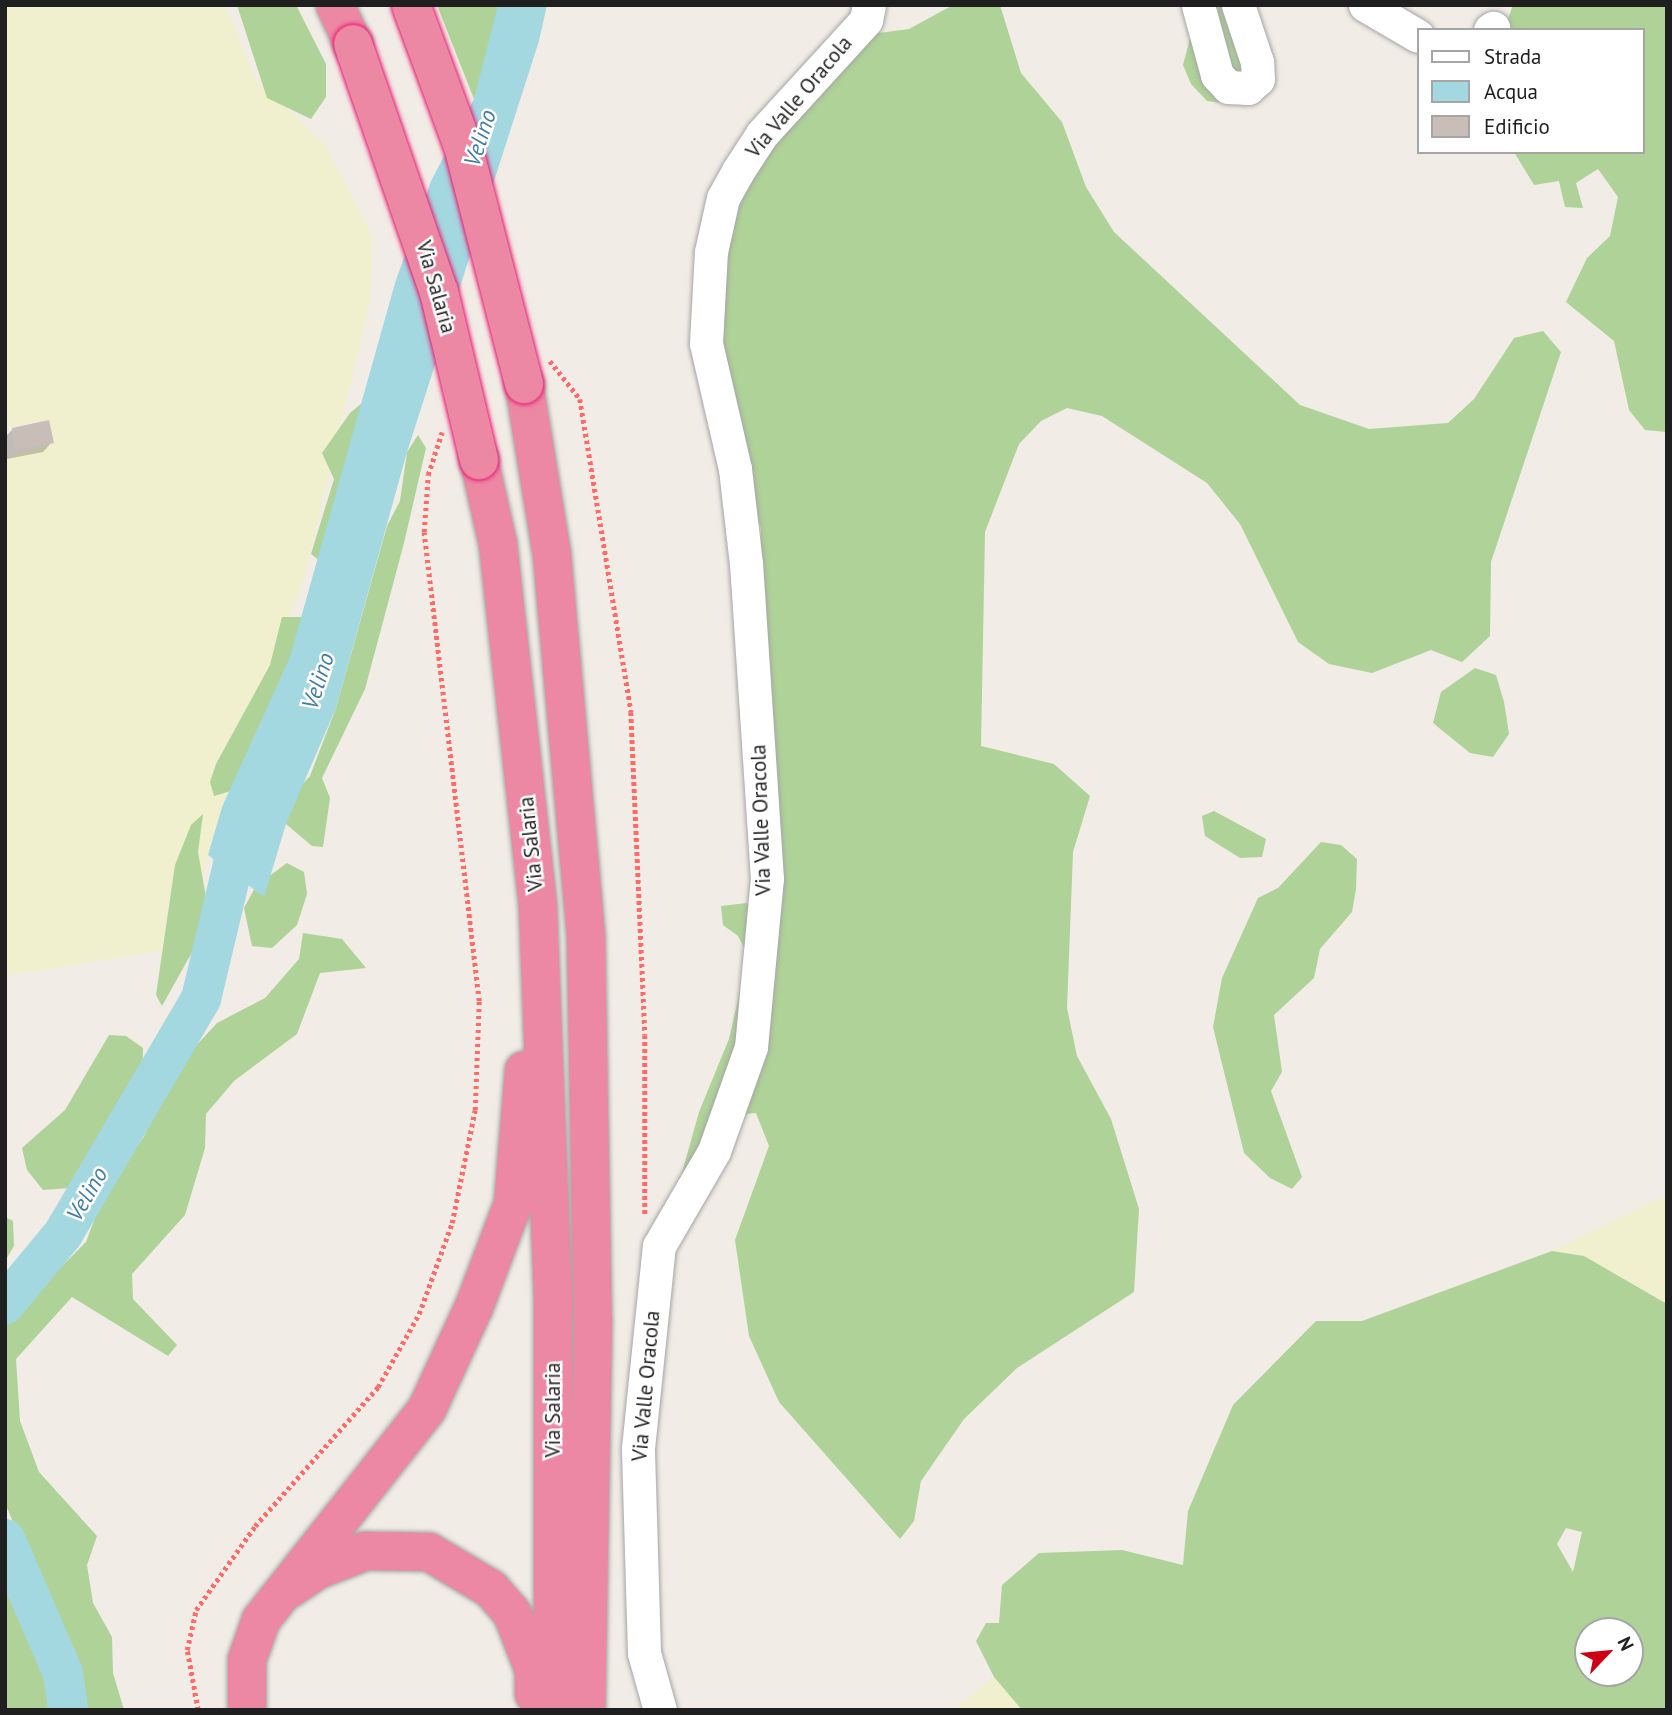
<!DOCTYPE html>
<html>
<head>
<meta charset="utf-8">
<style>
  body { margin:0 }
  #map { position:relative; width:1672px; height:1715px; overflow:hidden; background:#f1ece5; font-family:"PT Sans",sans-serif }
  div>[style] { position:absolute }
  .farmland>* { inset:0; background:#f0f0cf }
  .forest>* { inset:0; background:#aed297 }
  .water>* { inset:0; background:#a3d8e1 }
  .shadow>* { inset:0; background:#0003 }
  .river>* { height:40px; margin:-20px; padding:0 20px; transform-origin:20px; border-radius:20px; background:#a3d8e1 }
  .building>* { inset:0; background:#c9bdb8 }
  .path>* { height:4.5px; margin-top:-2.25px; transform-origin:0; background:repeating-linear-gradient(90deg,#ff6968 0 3.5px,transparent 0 7px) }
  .roads { filter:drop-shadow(0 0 2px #a6a6a6) drop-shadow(0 0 2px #a6a6a6) }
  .minor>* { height:33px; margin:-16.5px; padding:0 16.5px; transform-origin:16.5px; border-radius:16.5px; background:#fff }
  .highway>* { height:38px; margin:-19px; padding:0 19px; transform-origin:19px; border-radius:19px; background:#ec88a4 }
  .bridges { filter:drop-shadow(0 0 2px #e61b73) drop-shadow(0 0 2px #e61b73) }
  .highway-bridge>* { height:38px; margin:-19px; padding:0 19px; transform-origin:19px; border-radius:19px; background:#ec88a4 }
  span { translate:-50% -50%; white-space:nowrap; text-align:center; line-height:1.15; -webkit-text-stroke:5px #fff; paint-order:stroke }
  .street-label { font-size:21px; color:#1f1f1f }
  .water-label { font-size:23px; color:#407ca5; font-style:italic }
  .frame { position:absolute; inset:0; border:7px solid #1f1f1f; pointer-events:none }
  .legend { position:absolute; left:1417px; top:28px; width:228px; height:126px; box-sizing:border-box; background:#fff; border:2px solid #a5a5a5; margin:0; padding:9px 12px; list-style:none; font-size:21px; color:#1f1f1f }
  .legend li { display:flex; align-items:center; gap:14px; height:35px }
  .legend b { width:35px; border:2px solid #a5a5a5 }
  .north { position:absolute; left:1574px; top:1617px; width:70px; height:70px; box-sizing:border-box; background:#fff; border:2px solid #a5a5a5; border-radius:50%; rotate:64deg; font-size:19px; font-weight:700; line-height:28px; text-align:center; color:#1f1f1f }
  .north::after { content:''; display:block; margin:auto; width:24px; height:32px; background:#cf0013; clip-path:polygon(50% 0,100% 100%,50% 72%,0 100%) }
</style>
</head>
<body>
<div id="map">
  <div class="farmland">
    <i style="clip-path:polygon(5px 5px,225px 5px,255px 78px,325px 145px,372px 235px,371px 297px,304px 579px,222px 807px,183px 947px,5px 976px,5px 458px,54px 443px,49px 420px,5px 427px)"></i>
    <i style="clip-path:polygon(1667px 1195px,1667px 1304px,1584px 1256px,1552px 1251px)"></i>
    <i style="clip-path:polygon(994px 1677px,1022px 1710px,953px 1710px)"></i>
  </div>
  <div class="forest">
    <i style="clip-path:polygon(237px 5px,296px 5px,326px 64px,326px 97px,311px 119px,267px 98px)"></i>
    <i style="clip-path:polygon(437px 5px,498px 5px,488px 69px,474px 99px)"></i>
    <i style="clip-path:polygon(953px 5px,1000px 5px,1021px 73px,1062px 122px,1086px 187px,1114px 232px,1300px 405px,1369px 429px,1448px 423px,1474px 399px,1514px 338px,1543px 331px,1561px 352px,1491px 562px,1490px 636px,1462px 662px,1431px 650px,1372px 673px,1329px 664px,1298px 642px,1240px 524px,1207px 483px,1102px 416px,1067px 408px,1041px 421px,1019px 444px,985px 532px,981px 746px,1054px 764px,1090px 796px,1073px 852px,1067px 1008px,1077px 1056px,1111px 1119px,1139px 1209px,1134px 1292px,1017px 1368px,964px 1419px,921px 1481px,914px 1521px,900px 1539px,779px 1402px,749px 1336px,735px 1240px,769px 1146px,756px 1113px,736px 1115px,705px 1201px,680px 1219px,676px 1194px,699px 1112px,729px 1039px,748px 955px,738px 936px,723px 925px,721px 906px,747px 903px,759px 912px,761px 528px,743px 480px,715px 313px,740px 187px,833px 39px,909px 29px)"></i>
    <i style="clip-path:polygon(1205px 5px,1228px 5px,1243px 77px,1232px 79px)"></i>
    <i style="clip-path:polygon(1513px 5px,1667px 5px,1667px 432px,1645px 430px,1629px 410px,1614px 341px,1566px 302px,1587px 258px,1610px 236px,1618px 197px,1598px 169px,1576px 183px,1583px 208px,1565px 207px,1559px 181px,1534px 185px,1514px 152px,1642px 152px,1642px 30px,1504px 30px)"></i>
    <i style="clip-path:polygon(1192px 31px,1244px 100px,1242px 105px,1207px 101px,1191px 84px,1183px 65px)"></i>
    <i style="clip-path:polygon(373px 394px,332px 537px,320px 561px,311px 554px,334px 479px,322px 453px,350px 413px)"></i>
    <i style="clip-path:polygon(418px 435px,426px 448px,404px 543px,365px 689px,322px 778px,330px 798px,323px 847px,312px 846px,286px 824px,287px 801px,310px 776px,336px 708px,387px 526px,400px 501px,407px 452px)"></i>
    <i style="clip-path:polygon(282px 617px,309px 617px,306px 643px,234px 790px,214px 796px,210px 782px,216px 764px,270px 665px)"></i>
    <i style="clip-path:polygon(1475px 668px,1496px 675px,1504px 702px,1509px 734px,1493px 757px,1470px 753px,1433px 723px,1441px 692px)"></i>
    <i style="clip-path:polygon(1214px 811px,1266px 839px,1262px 857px,1240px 858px,1205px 836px,1202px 816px)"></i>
    <i style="clip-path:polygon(203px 814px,198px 852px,210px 920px,162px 1006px,156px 995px,175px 865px,191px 825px)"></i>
    <i style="clip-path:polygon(1321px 842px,1341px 845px,1357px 859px,1356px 889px,1352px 912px,1320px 949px,1314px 978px,1274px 1015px,1282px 1072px,1271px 1091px,1302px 1177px,1292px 1189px,1270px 1178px,1244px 1153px,1213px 1027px,1222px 978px,1258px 898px,1278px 888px)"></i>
    <i style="clip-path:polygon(287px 863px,304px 872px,307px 894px,297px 925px,272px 948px,252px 946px,244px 908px,256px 886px)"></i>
    <i style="clip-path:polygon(303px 933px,342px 939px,366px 968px,320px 973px,297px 1034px,234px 1081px,206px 1114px,205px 1148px,185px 1215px,132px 1274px,133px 1299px,177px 1345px,168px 1356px,72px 1297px,16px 1359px,20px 1421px,39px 1472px,97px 1536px,87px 1565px,93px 1603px,112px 1637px,113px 1673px,124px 1710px,77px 1710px,47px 1602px,5px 1503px,5px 1323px,86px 1242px,105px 1191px,143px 1138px,182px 1061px,217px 1023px,265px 998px,299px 959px)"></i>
    <i style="clip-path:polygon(109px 1035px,126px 1036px,143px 1048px,142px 1090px,124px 1127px,70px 1188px,43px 1190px,27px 1170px,22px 1148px,65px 1110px)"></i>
    <i style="clip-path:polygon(5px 1217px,13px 1221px,14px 1246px,5px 1261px)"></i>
    <i style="clip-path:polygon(evenodd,1552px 1251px,1584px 1256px,1667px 1304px,1667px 1710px,1022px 1710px,994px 1677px,976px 1641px,986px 1623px,999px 1623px,1002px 1585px,1039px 1553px,1122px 1550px,1183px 1565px,1188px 1511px,1233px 1405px,1316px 1321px,1362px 1321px,1552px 1251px,1566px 1528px,1582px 1532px,1573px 1572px,1557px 1544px,1566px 1528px,1552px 1251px,1588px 1631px,1630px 1631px,1630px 1673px,1588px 1673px,1588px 1631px)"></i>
    <i style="clip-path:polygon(5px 1570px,32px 1642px,54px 1710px,5px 1710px)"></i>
  </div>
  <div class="water">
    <i style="clip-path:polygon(498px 5px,547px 5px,539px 41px,407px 452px,336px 708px,286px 824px,264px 897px,208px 855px,222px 807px,290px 657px,395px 283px,431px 181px,474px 99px)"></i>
  </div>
  <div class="shadow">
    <i style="clip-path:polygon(13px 429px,52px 442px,43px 452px,7px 459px,5px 437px)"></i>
  </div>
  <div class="river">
    <i style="left:5px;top:1304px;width:91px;rotate:-50.4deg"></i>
    <i style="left:63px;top:1234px;width:273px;rotate:-59.6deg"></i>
    <i style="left:201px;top:999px;width:138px;rotate:-76.6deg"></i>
    <i style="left:233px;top:865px;width:48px;rotate:-62.9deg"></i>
    <i style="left:5px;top:1539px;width:146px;rotate:66.6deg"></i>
    <i style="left:63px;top:1673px;width:37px;rotate:82deg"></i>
  </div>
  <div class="building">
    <i style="clip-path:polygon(49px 420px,54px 443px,16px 450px,12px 428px)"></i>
  </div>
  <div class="path">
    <i style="left:550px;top:361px;width:48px;rotate:51.7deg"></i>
    <i style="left:580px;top:399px;width:317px;rotate:80.7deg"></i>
    <i style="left:631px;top:712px;width:323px;rotate:87.5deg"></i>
    <i style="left:645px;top:1035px;width:180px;rotate:90deg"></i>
    <i style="left:198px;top:1710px;width:61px;rotate:-100.4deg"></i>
    <i style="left:187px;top:1650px;width:41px;rotate:-77.3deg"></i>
    <i style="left:196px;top:1610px;width:103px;rotate:-54.9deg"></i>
    <i style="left:255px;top:1526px;width:186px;rotate:-48.5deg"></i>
    <i style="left:378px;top:1387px;width:84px;rotate:-60.7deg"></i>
    <i style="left:419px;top:1314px;width:97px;rotate:-70.1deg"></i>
    <i style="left:452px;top:1223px;width:115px;rotate:-78.5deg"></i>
    <i style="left:475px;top:1110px;width:109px;rotate:-87.9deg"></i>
    <i style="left:479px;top:1001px;width:472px;rotate:-96.7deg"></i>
    <i style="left:424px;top:532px;width:57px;rotate:-86deg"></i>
    <i style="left:428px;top:475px;width:45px;rotate:-72deg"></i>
  </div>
  <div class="roads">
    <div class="minor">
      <i style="left:1198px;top:5px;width:73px;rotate:74.8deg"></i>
      <i style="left:1217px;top:75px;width:16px;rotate:47deg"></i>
      <i style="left:1228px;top:87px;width:20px;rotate:3deg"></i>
      <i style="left:1248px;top:88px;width:13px;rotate:-42deg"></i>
      <i style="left:1258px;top:79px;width:17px;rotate:-93deg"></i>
      <i style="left:1257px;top:62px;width:60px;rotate:-108.4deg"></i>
      <i style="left:1365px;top:5px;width:61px;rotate:30.3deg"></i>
      <i style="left:1490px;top:30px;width:4px;rotate:-34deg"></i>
      <i style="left:660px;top:1710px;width:59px;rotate:-105.7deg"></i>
      <i style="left:644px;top:1653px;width:205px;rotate:-91.7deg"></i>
      <i style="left:638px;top:1448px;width:203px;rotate:-84.1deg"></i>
      <i style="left:659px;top:1246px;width:110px;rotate:-59.9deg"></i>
      <i style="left:714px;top:1151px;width:110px;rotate:-70.4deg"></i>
      <i style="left:751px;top:1047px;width:169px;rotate:-84.6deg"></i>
      <i style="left:767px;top:879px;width:316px;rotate:-93.8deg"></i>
      <i style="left:746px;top:564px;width:96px;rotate:-96.6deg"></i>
      <i style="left:735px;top:469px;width:129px;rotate:-103deg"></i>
      <i style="left:706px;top:343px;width:91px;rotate:-86.9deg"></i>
      <i style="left:711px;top:252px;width:55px;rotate:-77.5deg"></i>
      <i style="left:723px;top:198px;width:31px;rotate:-61deg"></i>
      <i style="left:738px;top:171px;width:44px;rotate:-57deg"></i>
      <i style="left:762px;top:134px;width:154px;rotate:-47.6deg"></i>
      <i style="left:866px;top:20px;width:15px;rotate:-79deg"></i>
    </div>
    <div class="highway">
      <i style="left:335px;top:5px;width:43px;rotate:65.2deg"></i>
      <i style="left:524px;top:384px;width:173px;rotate:80.7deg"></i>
      <i style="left:552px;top:555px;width:385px;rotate:84.9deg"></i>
      <i style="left:586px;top:938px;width:382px;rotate:89deg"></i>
      <i style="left:593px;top:1320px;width:390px;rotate:91deg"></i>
      <i style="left:479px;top:460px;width:86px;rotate:77.3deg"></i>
      <i style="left:498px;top:544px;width:366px;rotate:83.7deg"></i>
      <i style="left:538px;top:908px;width:395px;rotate:87.8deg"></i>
      <i style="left:553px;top:1303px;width:407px;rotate:90deg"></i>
      <i style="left:289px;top:1589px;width:34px;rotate:-34deg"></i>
      <i style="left:317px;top:1570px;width:53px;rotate:-21.2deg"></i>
      <i style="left:366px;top:1551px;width:63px;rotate:0.9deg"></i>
      <i style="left:429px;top:1552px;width:72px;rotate:30.8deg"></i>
      <i style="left:491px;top:1589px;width:32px;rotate:49deg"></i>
      <i style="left:512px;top:1613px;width:61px;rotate:68.9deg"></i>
      <i style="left:534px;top:1670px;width:24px;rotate:90deg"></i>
      <i style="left:247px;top:1710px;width:50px;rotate:-90deg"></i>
      <i style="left:247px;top:1660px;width:42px;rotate:-70.7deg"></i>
      <i style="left:261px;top:1620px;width:268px;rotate:-51.8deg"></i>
      <i style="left:427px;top:1409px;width:112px;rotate:-65.3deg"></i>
      <i style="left:474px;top:1307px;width:110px;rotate:-69.3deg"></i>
      <i style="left:513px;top:1204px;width:134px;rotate:-85.3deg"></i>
    </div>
  </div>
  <div class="bridges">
    <div class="highway-bridge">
      <i style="left:411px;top:5px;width:150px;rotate:69.8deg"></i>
      <i style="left:463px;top:146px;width:246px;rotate:75.6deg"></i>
      <i style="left:353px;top:44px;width:262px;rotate:70.9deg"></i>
      <i style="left:439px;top:292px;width:173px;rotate:76.6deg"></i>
    </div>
  </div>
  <div class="street-label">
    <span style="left:799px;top:97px;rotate:-50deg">Via Valle Oracola</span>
    <span style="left:436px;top:287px;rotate:74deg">Via Salaria</span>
    <span style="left:761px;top:820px;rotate:-92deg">Via Valle Oracola</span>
    <span style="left:531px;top:844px;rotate:-96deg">Via Salaria</span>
    <span style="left:646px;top:1386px;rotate:-85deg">Via Valle Oracola</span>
    <span style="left:553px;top:1410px;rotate:-90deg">Via Salaria</span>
  </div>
  <div class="water-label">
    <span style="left:480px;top:138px;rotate:-72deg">Velino</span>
    <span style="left:318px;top:681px;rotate:-72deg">Velino</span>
    <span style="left:87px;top:1194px;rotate:-60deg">Velino</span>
  </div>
  <div class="frame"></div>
  <ul class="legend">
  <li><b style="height:9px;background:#fff"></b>Strada</li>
  <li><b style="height:19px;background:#a3d8e1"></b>Acqua</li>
  <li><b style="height:19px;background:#c9bdb8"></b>Edificio</li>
  </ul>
  <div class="north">N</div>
</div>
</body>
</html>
